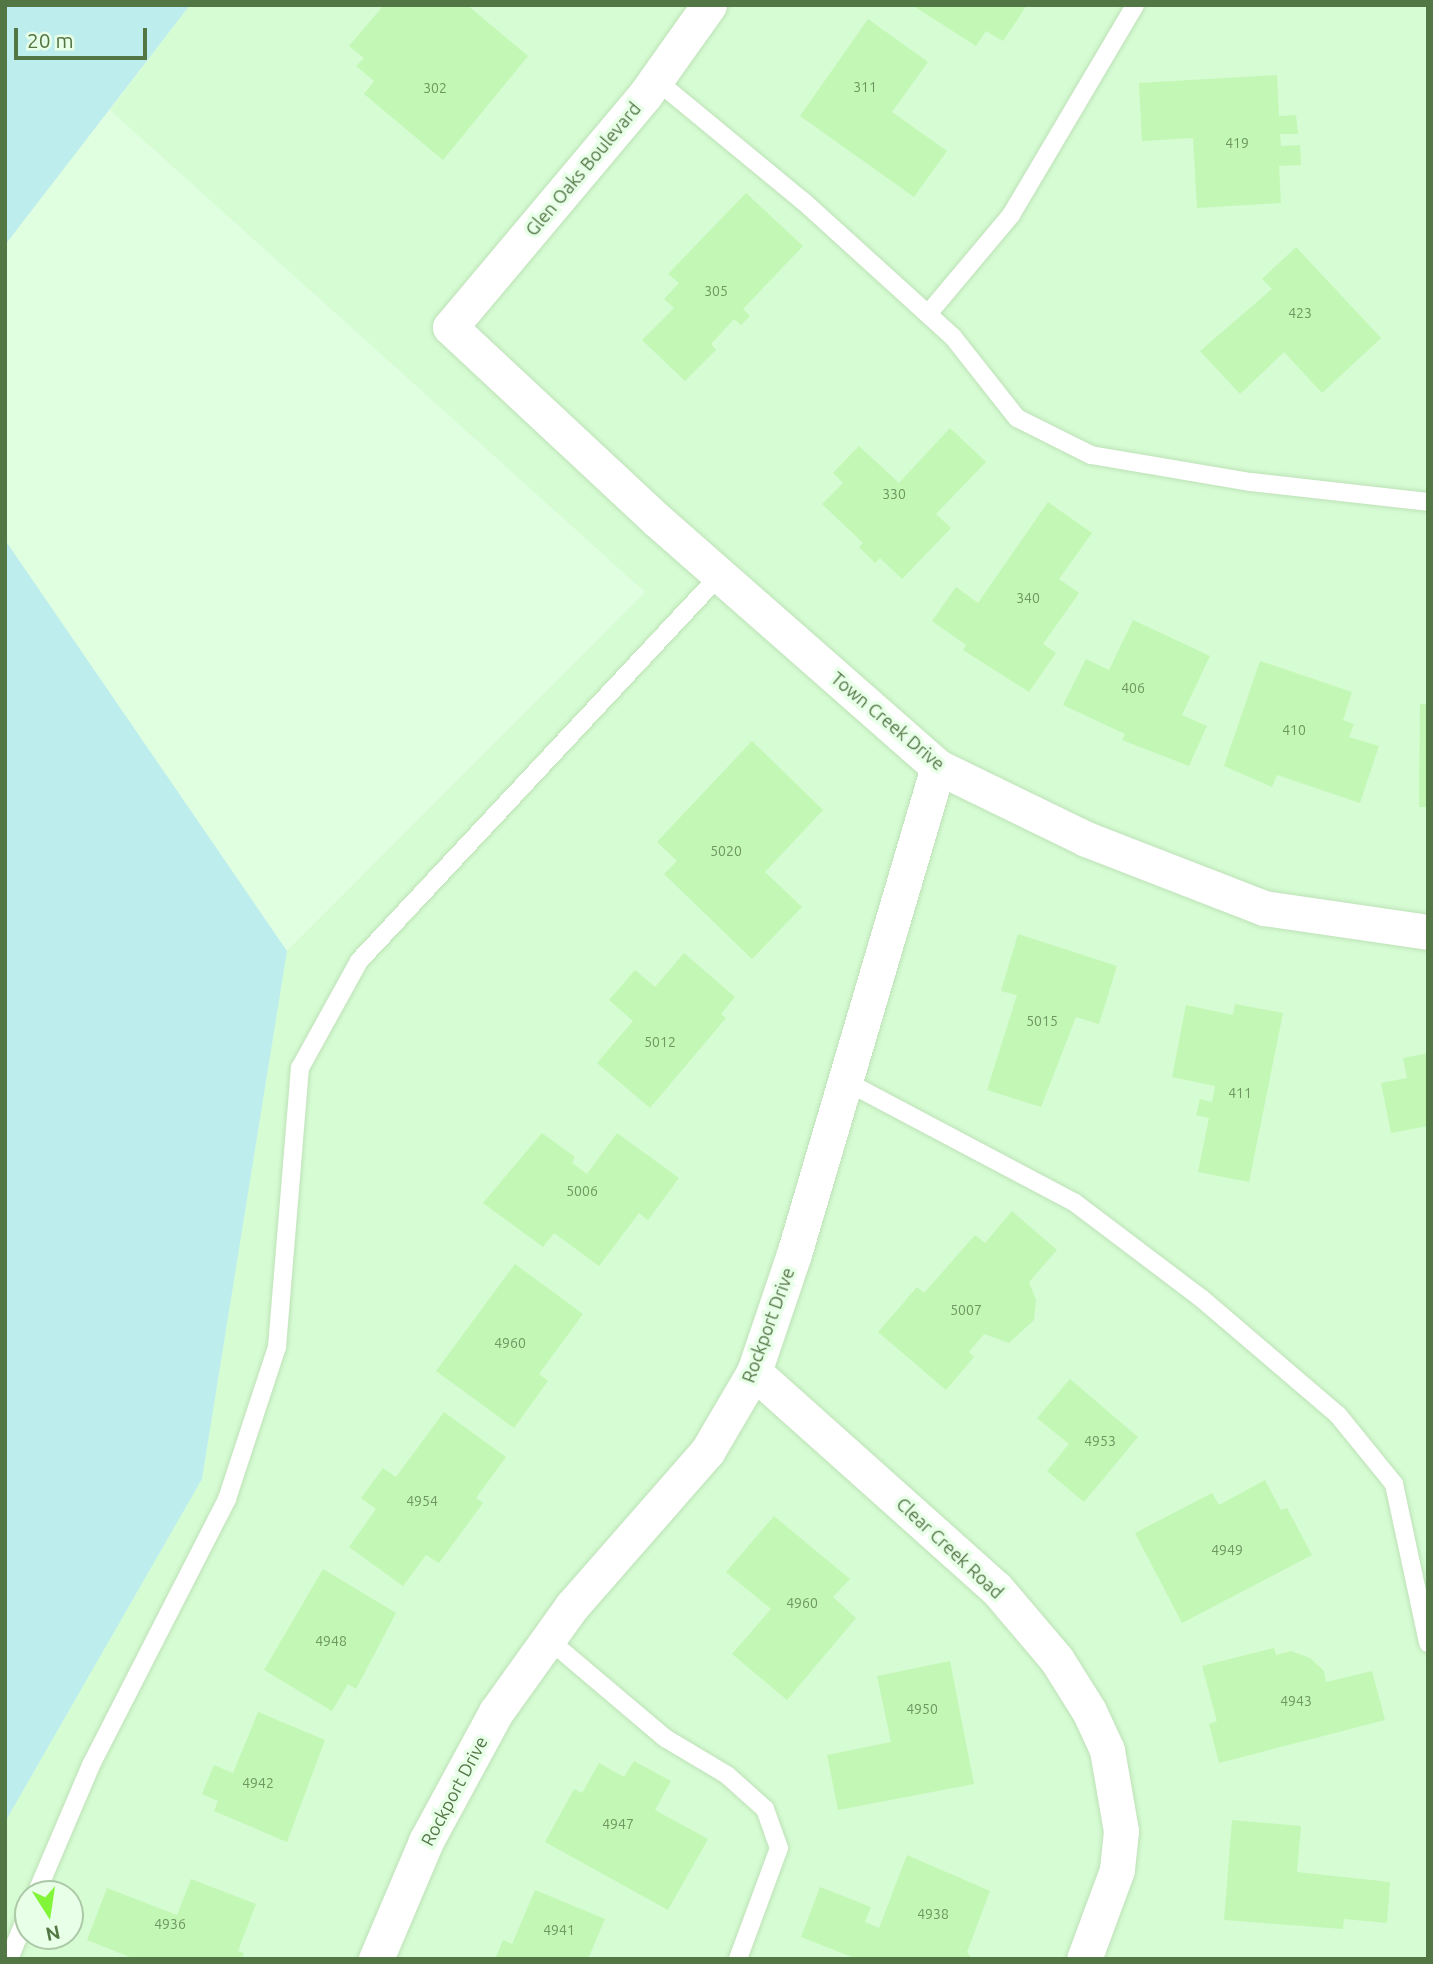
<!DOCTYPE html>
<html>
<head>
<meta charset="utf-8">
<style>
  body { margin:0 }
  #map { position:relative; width:1433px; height:1964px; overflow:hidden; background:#e0fee0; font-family:Ubuntu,sans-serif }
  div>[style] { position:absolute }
  .residential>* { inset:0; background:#d6fcd3 }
  .green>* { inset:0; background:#bdedec }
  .building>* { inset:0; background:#c3f7b5 }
  .roads { filter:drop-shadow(0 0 2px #bee1b8) drop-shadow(0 0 2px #bee1b8) }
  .lane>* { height:18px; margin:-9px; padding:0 9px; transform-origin:9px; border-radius:9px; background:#fff }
  .street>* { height:35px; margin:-17.5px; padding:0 17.5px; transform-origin:17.5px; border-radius:17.5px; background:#fff }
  span { translate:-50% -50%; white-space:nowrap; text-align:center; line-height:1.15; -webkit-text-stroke:7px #e8ffe8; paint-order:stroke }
  .number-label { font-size:14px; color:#6e9761 }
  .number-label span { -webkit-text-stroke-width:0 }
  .street-label { font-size:18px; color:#527745 }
  .frame { position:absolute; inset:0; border:7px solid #527745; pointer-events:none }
  .north { position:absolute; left:14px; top:1880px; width:70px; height:70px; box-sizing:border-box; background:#e8ffe8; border:2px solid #acc9a7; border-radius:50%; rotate:168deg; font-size:19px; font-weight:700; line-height:28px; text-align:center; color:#527745 }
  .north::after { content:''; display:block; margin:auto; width:24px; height:32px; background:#82f538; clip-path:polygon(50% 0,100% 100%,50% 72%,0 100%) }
  .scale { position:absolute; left:14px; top:28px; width:133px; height:32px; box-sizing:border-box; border:4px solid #527745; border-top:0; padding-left:9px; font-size:21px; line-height:24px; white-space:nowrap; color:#527745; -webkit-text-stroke:5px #e8ffe8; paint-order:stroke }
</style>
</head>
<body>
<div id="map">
  <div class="residential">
    <i style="clip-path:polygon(evenodd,190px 5px,1428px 5px,1428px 1959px,5px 1959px,5px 1822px,202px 1479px,287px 951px,645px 592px,110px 110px,190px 5px,28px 1894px,70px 1894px,70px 1936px,28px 1936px,28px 1894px)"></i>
  </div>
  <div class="green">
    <i style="clip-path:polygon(5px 5px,190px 5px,5px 245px)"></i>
    <i style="clip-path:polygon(5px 540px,287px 951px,202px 1479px,5px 1822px)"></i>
  </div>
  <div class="building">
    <i style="clip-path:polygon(384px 5px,467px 5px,528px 56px,443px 160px,364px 94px,374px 81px,356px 66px,364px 58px,349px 46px)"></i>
    <i style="clip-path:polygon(912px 5px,1027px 5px,1003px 41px,986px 31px,976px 46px)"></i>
    <i style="clip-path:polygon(868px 19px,928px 62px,892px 112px,947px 151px,914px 197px,800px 116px)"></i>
    <i style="clip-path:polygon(1277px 75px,1279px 116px,1296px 115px,1298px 134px,1280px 134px,1281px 146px,1300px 145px,1301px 165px,1279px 166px,1281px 203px,1197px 208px,1193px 138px,1142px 141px,1139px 83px)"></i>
    <i style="clip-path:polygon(746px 193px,803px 246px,743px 309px,750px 316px,741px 325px,734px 319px,711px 344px,716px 350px,685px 381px,642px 340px,674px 308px,664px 299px,679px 283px,668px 274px)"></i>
    <i style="clip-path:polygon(1296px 247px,1381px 338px,1322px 393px,1284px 352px,1240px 394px,1200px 351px,1272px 289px,1262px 279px)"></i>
    <i style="clip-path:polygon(950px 428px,986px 462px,936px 514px,951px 528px,902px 579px,880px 558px,875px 563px,859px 547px,863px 543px,822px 504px,843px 483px,833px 473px,859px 446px,899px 483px)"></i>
    <i style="clip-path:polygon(1048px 502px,1092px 533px,1059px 579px,1079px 593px,1043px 644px,1056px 653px,1029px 692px,963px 650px,966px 645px,932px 621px,956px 587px,978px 603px)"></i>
    <i style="clip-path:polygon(1133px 620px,1210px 656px,1182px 715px,1207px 726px,1189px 766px,1122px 740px,1125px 734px,1063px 705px,1086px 659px,1109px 670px)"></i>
    <i style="clip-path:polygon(1260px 661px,1352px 692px,1343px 720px,1354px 724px,1349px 737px,1379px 746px,1360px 803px,1277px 775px,1272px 787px,1224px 766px)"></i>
    <i style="clip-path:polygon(1420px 704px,1428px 704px,1428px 807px,1419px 807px)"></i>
    <i style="clip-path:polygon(752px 741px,823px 810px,765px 872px,802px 907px,752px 959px,664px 874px,677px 861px,657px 842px)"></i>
    <i style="clip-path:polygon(1018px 934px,1117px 966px,1099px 1024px,1076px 1017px,1041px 1107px,987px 1090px,1017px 995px,1001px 991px)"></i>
    <i style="clip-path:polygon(684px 953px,735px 997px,721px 1014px,726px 1018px,650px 1108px,597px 1063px,633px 1021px,609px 1000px,635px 970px,655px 987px)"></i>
    <i style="clip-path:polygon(1235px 1004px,1283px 1013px,1249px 1182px,1198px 1172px,1209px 1118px,1196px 1115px,1200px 1099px,1212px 1102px,1215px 1086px,1172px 1077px,1186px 1005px,1233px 1015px)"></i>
    <i style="clip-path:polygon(1428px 1053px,1428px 1126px,1391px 1133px,1381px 1083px,1407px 1078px,1403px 1058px)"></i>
    <i style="clip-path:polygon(542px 1133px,575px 1157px,572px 1163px,587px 1174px,617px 1133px,679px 1178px,648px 1220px,639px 1213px,599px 1266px,554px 1233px,543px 1247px,483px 1203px)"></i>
    <i style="clip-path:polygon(1012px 1211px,1057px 1250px,1029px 1282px,1036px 1300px,1034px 1320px,1009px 1343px,984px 1334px,969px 1352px,974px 1357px,946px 1390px,878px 1332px,917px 1287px,924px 1293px,975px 1235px,985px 1243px)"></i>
    <i style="clip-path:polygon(515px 1264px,583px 1314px,539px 1374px,548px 1381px,514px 1428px,436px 1371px)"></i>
    <i style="clip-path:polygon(1070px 1379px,1138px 1437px,1084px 1502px,1047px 1471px,1069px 1444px,1037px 1418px)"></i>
    <i style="clip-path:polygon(444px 1412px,506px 1457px,476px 1498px,483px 1503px,439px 1563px,426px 1555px,403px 1586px,349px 1547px,376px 1509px,361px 1498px,383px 1468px,396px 1477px)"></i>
    <i style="clip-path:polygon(1265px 1480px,1281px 1510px,1287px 1508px,1312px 1555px,1182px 1623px,1135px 1533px,1212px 1493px,1219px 1505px)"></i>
    <i style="clip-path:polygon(774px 1516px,850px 1579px,833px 1597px,856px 1618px,787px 1700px,732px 1654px,771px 1609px,726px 1572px)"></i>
    <i style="clip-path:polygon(323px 1569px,396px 1613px,356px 1689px,348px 1684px,332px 1711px,264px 1670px)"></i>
    <i style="clip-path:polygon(1274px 1648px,1276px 1655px,1291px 1651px,1310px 1658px,1324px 1671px,1326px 1682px,1372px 1671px,1385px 1720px,1219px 1763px,1209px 1724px,1217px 1721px,1202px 1666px)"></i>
    <i style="clip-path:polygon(950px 1661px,974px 1784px,838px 1810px,827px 1755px,891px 1742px,877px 1676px)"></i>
    <i style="clip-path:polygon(258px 1712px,325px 1740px,287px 1842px,214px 1811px,218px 1801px,202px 1794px,214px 1765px,233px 1773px)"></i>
    <i style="clip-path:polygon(634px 1761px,671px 1781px,655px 1810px,708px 1839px,668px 1910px,545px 1842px,574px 1789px,582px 1793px,599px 1763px,624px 1777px)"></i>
    <i style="clip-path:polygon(1232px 1820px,1301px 1826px,1297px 1872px,1390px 1882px,1387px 1923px,1344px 1919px,1343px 1929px,1224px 1920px)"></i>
    <i style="clip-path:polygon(907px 1855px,990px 1891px,967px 1952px,972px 1959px,857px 1959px,801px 1937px,820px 1887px,871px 1907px,865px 1922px,879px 1928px)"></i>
    <i style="clip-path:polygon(191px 1879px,256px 1904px,238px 1951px,244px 1953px,242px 1959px,135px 1959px,87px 1940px,107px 1888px,177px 1915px)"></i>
    <i style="clip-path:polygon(535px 1890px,605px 1919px,588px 1959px,495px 1959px,503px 1940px,512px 1944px)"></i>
  </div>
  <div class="roads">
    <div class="lane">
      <i style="left:656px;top:80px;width:190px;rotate:39.5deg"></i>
      <i style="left:803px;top:201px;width:202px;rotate:42.2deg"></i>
      <i style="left:953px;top:337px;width:103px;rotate:51.7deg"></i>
      <i style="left:1017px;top:418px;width:83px;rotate:26.6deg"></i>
      <i style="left:1091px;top:455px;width:162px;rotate:9.6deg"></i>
      <i style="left:1251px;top:482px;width:178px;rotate:6.4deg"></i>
      <i style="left:928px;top:314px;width:129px;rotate:-50deg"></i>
      <i style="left:1011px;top:215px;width:244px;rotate:-59.4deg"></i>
      <i style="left:845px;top:1081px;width:259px;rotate:27.9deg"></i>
      <i style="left:1074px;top:1202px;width:159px;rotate:37.1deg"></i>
      <i style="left:1201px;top:1298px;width:180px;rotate:40.5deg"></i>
      <i style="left:1338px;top:1415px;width:89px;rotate:50.9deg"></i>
      <i style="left:1394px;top:1484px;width:163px;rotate:77.9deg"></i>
      <i style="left:548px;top:1639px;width:153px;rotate:40.2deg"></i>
      <i style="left:665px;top:1738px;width:72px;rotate:30.8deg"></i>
      <i style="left:727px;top:1775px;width:51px;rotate:41.8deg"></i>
      <i style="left:765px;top:1809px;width:41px;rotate:70.3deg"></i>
      <i style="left:779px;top:1848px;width:118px;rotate:110.3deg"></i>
      <i style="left:36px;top:1894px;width:142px;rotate:-66.9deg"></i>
      <i style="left:92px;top:1763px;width:297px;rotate:-62.9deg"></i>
      <i style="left:227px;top:1499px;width:160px;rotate:-71.8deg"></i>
      <i style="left:277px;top:1347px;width:280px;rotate:-85.3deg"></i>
      <i style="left:300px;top:1068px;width:122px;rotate:-61.1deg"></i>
      <i style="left:359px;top:961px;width:529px;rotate:-46.92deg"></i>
      <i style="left:9px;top:1959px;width:50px;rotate:-67.6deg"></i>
    </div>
    <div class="street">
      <i style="left:709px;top:5px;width:110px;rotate:125.4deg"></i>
      <i style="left:645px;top:95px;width:303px;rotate:130deg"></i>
      <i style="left:450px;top:327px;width:284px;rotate:43deg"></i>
      <i style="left:658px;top:521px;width:373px;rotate:41.3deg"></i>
      <i style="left:938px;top:767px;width:165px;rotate:25.9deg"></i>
      <i style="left:1086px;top:839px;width:191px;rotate:21.2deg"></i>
      <i style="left:1264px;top:908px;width:166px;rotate:8.3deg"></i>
      <i style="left:754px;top:1372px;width:324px;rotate:41.8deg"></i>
      <i style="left:996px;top:1588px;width:94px;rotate:49.7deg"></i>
      <i style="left:1057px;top:1660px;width:60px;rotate:57.9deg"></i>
      <i style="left:1089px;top:1711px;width:43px;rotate:65.2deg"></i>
      <i style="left:1107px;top:1750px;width:82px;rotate:80.2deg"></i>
      <i style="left:1121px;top:1831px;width:39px;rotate:96deg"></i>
      <i style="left:1117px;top:1870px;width:95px;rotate:110.3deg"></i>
      <i style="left:376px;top:1959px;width:128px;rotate:-67deg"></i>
      <i style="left:426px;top:1841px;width:147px;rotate:-61.5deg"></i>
      <i style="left:496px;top:1712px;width:130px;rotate:-54.4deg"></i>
      <i style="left:572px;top:1606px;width:205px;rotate:-48.8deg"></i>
      <i style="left:707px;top:1452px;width:93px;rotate:-59.6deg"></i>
      <i style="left:754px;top:1372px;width:125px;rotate:-71.3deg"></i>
      <i style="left:794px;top:1254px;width:508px;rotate:-73.53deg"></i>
    </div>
  </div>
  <div class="number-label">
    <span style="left:865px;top:87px">311</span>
    <span style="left:435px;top:88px">302</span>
    <span style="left:1237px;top:143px">419</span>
    <span style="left:716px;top:291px">305</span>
    <span style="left:1300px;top:313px">423</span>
    <span style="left:894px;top:494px">330</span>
    <span style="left:1028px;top:598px">340</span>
    <span style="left:1133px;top:688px">406</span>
    <span style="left:1294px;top:730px">410</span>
    <span style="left:726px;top:851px">5020</span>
    <span style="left:1042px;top:1021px">5015</span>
    <span style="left:660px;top:1042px">5012</span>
    <span style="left:1240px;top:1093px">411</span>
    <span style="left:582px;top:1191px">5006</span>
    <span style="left:966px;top:1310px">5007</span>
    <span style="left:510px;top:1343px">4960</span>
    <span style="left:1100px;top:1441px">4953</span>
    <span style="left:422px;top:1501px">4954</span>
    <span style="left:1227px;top:1550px">4949</span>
    <span style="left:802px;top:1603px">4960</span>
    <span style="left:331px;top:1641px">4948</span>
    <span style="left:1296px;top:1701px">4943</span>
    <span style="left:922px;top:1709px">4950</span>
    <span style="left:258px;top:1783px">4942</span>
    <span style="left:618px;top:1824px">4947</span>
    <span style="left:933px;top:1914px">4938</span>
    <span style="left:170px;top:1924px">4936</span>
    <span style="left:559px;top:1930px">4941</span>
  </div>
  <div class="street-label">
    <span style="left:583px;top:169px;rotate:-50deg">Glen Oaks Boulevard</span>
    <span style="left:888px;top:721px;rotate:40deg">Town Creek Drive</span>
    <span style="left:768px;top:1325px;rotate:-70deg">Rockport Drive</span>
    <span style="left:950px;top:1548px;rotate:43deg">Clear Creek Road</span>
    <span style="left:454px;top:1791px;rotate:-62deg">Rockport Drive</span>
  </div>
  <div class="frame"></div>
  <div class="north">N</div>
  <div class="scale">20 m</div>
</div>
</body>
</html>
